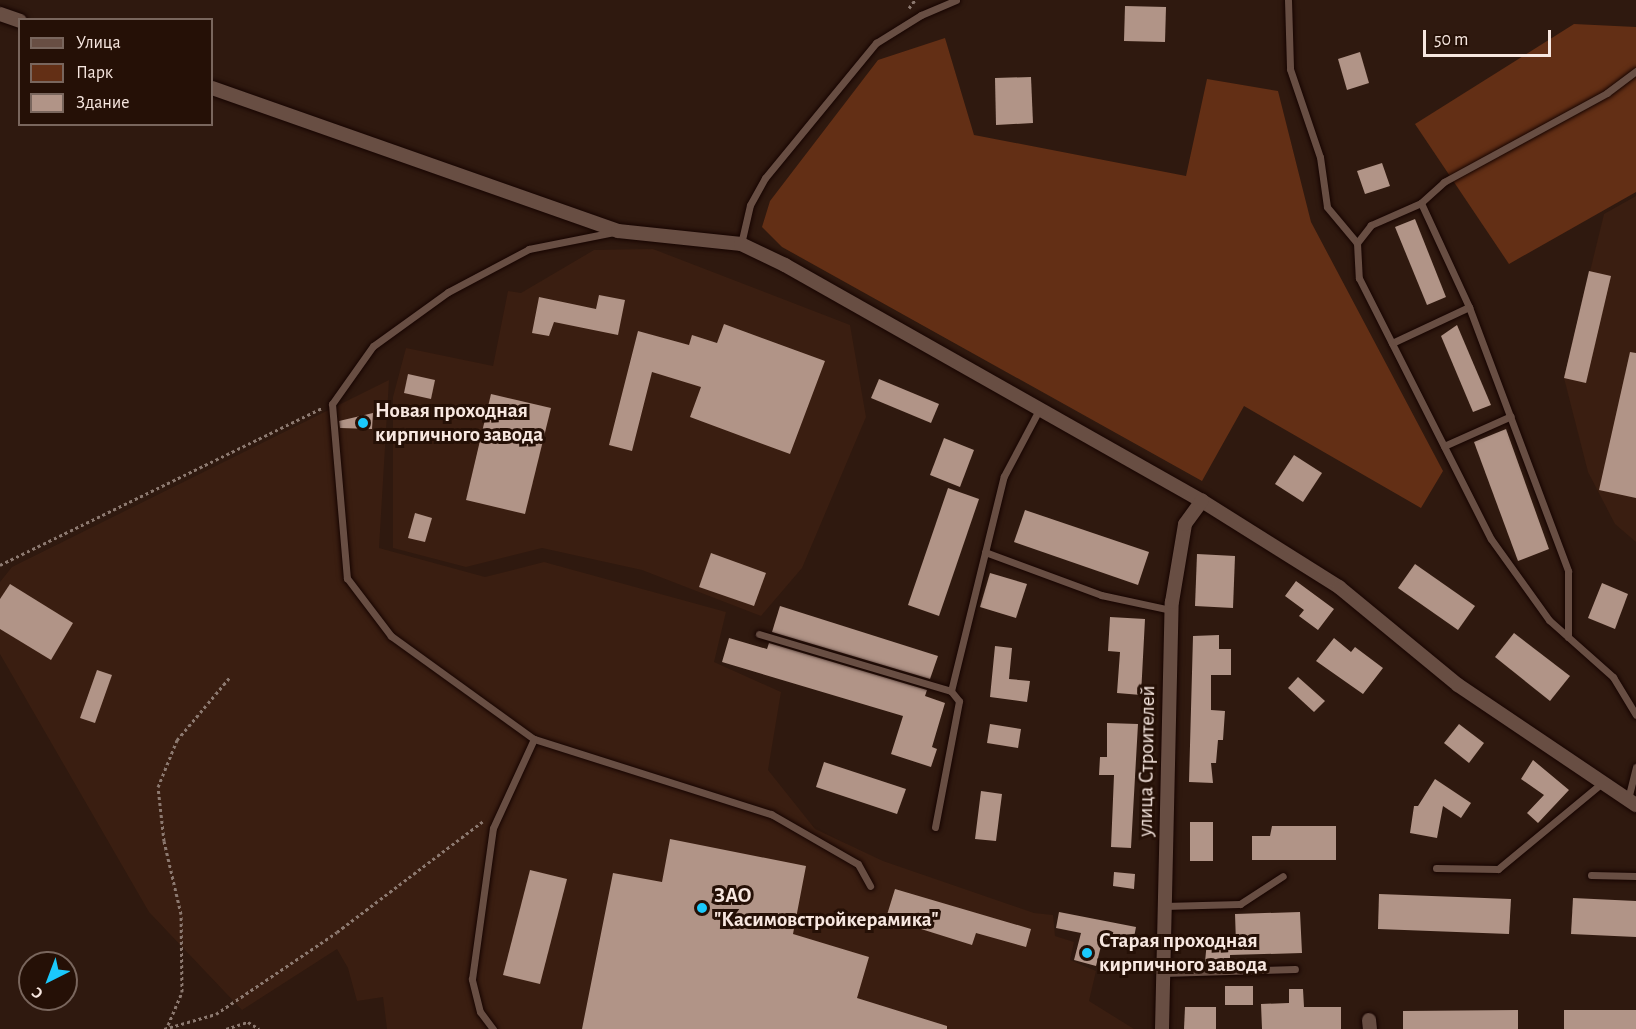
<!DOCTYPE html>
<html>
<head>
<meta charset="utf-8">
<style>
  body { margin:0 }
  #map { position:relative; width:1636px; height:1029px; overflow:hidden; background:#2f190f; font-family:"Alegreya Sans",sans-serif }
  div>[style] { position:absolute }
  .built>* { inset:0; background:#3a1e11 }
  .green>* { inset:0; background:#632f15 }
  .building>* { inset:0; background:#b19487 }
  .path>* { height:3px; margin-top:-1.5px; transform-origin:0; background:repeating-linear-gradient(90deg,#8c7970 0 3px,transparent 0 6px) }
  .roads { filter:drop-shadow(0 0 2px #160400) drop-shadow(0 0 2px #160400) }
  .lane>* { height:7px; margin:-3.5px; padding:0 3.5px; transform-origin:3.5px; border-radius:3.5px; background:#684e43 }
  .street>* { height:14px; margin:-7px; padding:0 7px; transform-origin:7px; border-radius:7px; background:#684e43 }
  .dots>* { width:16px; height:16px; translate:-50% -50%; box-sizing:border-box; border:3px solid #251006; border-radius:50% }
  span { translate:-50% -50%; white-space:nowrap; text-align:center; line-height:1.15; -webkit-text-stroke:6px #251006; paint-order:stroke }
  .poi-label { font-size:21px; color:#f7e7e0; font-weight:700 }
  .left { translate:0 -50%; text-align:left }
  .street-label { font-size:21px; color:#f7e7e0 }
  .legend { position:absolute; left:18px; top:18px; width:195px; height:108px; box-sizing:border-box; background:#251006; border:2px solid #79665d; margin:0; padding:8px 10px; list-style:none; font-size:18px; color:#f7e7e0 }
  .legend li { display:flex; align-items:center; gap:12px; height:30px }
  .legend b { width:30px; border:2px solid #79665d }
  .north { position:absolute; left:18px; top:951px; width:60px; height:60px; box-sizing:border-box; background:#251006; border:2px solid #79665d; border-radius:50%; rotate:222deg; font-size:16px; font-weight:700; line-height:24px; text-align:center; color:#f7e7e0 }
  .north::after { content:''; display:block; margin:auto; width:21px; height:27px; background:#1bc9fc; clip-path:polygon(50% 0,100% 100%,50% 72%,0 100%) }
  .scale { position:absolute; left:1423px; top:30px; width:128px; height:27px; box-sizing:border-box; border:3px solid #f7e7e0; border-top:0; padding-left:8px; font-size:18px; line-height:21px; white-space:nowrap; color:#f7e7e0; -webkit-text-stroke:4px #251006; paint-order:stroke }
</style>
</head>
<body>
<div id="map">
  <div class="built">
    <i style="clip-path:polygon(1636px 196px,1636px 542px,1615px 524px,1588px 472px,1564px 378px,1604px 214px)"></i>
    <i style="clip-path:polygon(653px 249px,850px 325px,866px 417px,802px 568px,761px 616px,642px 570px,542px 548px,466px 567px,393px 548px,393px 397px,406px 348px,493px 366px,508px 291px,521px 293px,594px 250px)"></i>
    <i style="clip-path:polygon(389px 380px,379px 548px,485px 577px,544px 562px,726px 612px,714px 662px,781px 692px,768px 770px,815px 829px,883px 861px,1034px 913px,1053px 915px,1055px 936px,1074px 942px,1070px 960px,1096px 971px,1089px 1001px,1134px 1029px,387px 1029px,383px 997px,357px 1001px,348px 968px,337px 949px,242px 1010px,149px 912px,0 654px,0 582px,12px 567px)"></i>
  </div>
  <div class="green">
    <i style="clip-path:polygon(1574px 24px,1636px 27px,1636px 192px,1509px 264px,1415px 124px)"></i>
    <i style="clip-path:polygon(945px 38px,974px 135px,1186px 176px,1207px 79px,1278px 91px,1311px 222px,1443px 471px,1421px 508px,1244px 406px,1202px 481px,782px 247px,762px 227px,770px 201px,878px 60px)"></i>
  </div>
  <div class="building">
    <i style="clip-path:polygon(1125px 6px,1166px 7px,1165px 42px,1124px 41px)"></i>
    <i style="clip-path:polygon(1360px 52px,1369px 83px,1347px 90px,1338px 59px)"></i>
    <i style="clip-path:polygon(1031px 77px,1033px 123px,996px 125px,995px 78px)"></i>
    <i style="clip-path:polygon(1382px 163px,1390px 186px,1365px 194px,1357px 171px)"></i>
    <i style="clip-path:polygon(1415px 219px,1446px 297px,1427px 305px,1395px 227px)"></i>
    <i style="clip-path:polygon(1589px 271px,1611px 276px,1586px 383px,1564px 378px)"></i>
    <i style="clip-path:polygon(599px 295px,625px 300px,618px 335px,554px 322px,549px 336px,532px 333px,539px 297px,596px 309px)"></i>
    <i style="clip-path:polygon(724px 324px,825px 361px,790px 454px,690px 417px,701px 387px,652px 372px,632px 451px,609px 445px,638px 331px,689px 345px,692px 335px,717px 343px)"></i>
    <i style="clip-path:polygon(1457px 325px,1491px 405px,1473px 412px,1441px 336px)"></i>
    <i style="clip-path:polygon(1630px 352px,1636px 353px,1636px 498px,1599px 490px)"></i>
    <i style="clip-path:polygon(408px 374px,435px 380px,431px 399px,404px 393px)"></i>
    <i style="clip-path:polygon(879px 379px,939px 404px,931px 423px,871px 398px)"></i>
    <i style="clip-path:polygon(491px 394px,551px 408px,525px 514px,466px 500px)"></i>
    <i style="clip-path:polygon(373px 413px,372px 429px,340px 428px,339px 421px)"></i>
    <i style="clip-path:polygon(1506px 429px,1549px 549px,1518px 561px,1474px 442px)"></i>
    <i style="clip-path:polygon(944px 438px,974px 450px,960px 487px,930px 475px)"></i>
    <i style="clip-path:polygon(1294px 455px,1322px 473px,1303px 502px,1275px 484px)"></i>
    <i style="clip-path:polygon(948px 488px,979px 499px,939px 616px,908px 605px)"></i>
    <i style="clip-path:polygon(1025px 510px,1149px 552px,1138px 585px,1014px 542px)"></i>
    <i style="clip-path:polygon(415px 513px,432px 518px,425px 542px,408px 538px)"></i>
    <i style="clip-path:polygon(711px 553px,766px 573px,754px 606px,699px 587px)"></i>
    <i style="clip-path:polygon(1197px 554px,1235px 556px,1233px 608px,1195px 606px)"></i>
    <i style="clip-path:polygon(1415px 564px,1475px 606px,1458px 630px,1398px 588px)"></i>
    <i style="clip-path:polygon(990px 573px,1027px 584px,1016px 618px,980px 607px)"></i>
    <i style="clip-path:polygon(1296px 581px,1334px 609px,1318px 630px,1299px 616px,1304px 610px,1285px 596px)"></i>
    <i style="clip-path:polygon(1602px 583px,1628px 594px,1615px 629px,1588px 618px)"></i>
    <i style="clip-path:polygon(10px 584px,73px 623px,51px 660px,0 629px,0 599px)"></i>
    <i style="clip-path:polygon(780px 606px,938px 656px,930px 679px,772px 632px)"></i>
    <i style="clip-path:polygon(1110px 617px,1145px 619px,1141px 695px,1117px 693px,1120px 652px,1108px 651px)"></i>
    <i style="clip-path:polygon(1514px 633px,1570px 676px,1550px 701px,1495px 657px)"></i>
    <i style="clip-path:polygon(1219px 635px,1219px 649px,1231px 649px,1231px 675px,1211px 675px,1211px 710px,1225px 711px,1223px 740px,1218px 740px,1216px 763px,1211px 763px,1213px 783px,1189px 782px,1193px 636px)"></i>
    <i style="clip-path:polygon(729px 638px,767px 649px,769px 643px,927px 690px,925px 696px,945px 703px,932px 747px,937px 749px,931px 767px,891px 754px,903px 716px,722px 662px)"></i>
    <i style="clip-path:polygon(1334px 638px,1351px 652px,1355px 647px,1383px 668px,1363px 694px,1316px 661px)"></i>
    <i style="clip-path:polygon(995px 646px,1012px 648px,1009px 679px,1030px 681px,1027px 702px,990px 697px)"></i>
    <i style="clip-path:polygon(97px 670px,112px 675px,95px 723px,80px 718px)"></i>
    <i style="clip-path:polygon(1298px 677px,1325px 701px,1314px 712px,1288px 688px)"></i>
    <i style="clip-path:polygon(1107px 723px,1138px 724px,1131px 848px,1111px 847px,1114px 775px,1099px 775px,1100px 757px,1107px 757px)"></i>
    <i style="clip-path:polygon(990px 724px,1021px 729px,1018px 748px,987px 743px)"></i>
    <i style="clip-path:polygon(1459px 724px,1484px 743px,1469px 763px,1444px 743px)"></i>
    <i style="clip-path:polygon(1533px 760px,1569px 790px,1538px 823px,1527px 813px,1544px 795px,1521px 779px)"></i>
    <i style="clip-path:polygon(824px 762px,906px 789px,897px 814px,816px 787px)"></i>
    <i style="clip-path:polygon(1435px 779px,1471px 803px,1461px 818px,1443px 806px,1437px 838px,1410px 833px,1414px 806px,1418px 806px)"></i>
    <i style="clip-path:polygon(981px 791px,1002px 794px,996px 841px,975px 839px)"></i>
    <i style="clip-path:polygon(1190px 822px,1213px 822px,1213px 861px,1190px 861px)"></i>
    <i style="clip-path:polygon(1272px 826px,1336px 826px,1336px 860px,1252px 860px,1252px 836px,1270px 836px)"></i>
    <i style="clip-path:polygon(670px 839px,806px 866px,793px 934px,869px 957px,857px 998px,947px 1026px,947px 1029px,582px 1029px,613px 873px,662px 882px)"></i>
    <i style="clip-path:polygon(530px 870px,567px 879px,540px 984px,503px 975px)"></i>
    <i style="clip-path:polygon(1114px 872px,1135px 874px,1134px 889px,1113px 886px)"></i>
    <i style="clip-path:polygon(895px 889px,1031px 929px,1026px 947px,976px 933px,972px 945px,886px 918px)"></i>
    <i style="clip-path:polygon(1379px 894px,1511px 899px,1509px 934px,1378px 929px)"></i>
    <i style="clip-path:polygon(1573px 898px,1636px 901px,1636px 937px,1571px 934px)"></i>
    <i style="clip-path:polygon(1059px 912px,1136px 927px,1133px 943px,1103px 938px,1096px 966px,1074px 960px,1081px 933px,1056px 928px)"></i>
    <i style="clip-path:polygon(1300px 912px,1302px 953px,1230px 955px,1230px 964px,1205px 962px,1207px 941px,1236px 943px,1235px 914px)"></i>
    <i style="clip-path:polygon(1225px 986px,1253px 986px,1253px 1005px,1225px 1005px)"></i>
    <i style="clip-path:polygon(1289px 989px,1303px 989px,1304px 1007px,1341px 1007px,1341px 1029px,1262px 1029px,1261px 1004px,1289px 1003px)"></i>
    <i style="clip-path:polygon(1185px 1007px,1216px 1007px,1216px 1029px,1184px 1029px)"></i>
    <i style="clip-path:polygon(1518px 1010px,1518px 1029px,1403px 1029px,1403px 1011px)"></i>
    <i style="clip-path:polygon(1564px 1010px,1636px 1010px,1636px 1029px,1564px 1029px)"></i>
  </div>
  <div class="path">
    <i style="left:909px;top:8px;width:10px;rotate:-53deg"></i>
    <i style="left:0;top:565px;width:358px;rotate:-26deg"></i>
    <i style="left:168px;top:1025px;width:36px;rotate:-67deg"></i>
    <i style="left:182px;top:992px;width:78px;rotate:-90.7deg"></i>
    <i style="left:181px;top:914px;width:75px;rotate:-103.1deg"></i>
    <i style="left:164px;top:841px;width:54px;rotate:-96.3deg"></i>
    <i style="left:158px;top:787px;width:51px;rotate:-68deg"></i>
    <i style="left:177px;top:740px;width:82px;rotate:-49.9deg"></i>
    <i style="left:164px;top:1029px;width:54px;rotate:-16.1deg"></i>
    <i style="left:216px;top:1014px;width:146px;rotate:-34.1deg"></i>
    <i style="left:337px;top:932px;width:183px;rotate:-37.2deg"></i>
    <i style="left:226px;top:1029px;width:23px;rotate:-18deg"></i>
    <i style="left:248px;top:1022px;width:13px;rotate:32deg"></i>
  </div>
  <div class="roads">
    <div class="lane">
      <i style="left:1288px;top:0;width:69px;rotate:88.3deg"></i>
      <i style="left:1290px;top:69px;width:93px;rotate:71.2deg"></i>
      <i style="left:1320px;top:157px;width:50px;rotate:82deg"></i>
      <i style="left:1327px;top:207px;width:47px;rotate:50.2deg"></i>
      <i style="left:1636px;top:71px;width:36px;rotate:143deg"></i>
      <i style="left:1607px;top:93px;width:186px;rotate:151.4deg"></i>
      <i style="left:1444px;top:182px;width:31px;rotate:138deg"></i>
      <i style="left:1421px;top:203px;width:55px;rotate:156.3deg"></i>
      <i style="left:1371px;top:225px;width:23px;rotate:128deg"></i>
      <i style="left:1357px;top:243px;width:35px;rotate:87deg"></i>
      <i style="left:1359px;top:278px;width:292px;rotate:63.2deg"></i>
      <i style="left:1491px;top:539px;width:100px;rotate:54.4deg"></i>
      <i style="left:1549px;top:620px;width:86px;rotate:41.7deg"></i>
      <i style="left:1613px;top:677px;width:44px;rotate:58.8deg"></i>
      <i style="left:1421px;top:203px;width:115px;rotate:65.2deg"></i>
      <i style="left:1469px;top:307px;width:282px;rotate:69.4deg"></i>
      <i style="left:1568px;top:571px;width:66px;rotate:90deg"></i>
      <i style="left:614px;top:232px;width:87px;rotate:168.7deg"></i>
      <i style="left:529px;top:249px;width:92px;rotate:152deg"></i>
      <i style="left:448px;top:292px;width:92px;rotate:144.2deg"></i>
      <i style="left:373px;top:346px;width:71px;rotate:125.3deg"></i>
      <i style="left:332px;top:404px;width:175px;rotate:85.1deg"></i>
      <i style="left:347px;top:578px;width:73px;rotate:52.8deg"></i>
      <i style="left:391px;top:636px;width:176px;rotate:35.8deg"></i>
      <i style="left:534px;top:739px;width:249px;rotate:17.6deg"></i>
      <i style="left:771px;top:814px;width:100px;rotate:29.9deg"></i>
      <i style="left:858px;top:864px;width:25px;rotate:61deg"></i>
      <i style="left:741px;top:244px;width:40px;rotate:-77deg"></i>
      <i style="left:750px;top:205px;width:31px;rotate:-61deg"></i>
      <i style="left:765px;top:178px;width:175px;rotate:-50.6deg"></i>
      <i style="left:876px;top:43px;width:53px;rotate:-31.9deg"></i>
      <i style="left:921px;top:15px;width:38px;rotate:-23deg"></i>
      <i style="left:1392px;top:343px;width:85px;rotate:-25.1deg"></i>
      <i style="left:1444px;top:446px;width:73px;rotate:-24.1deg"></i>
      <i style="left:985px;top:552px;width:124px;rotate:20.3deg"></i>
      <i style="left:1101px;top:595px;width:72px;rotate:12.1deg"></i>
      <i style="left:759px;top:634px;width:200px;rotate:16.5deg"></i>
      <i style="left:951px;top:691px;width:221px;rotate:-76.2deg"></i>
      <i style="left:1004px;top:476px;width:77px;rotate:-62.1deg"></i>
      <i style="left:1628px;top:799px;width:33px;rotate:-76deg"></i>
      <i style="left:935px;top:827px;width:128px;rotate:-79.2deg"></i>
      <i style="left:959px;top:701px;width:13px;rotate:-129deg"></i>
      <i style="left:1436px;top:868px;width:62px;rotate:0.9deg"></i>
      <i style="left:1498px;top:869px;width:136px;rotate:-39.6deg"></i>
      <i style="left:1591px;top:875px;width:45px;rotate:1.3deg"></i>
      <i style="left:1164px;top:906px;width:76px;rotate:-1.5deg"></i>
      <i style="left:1240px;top:904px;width:51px;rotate:-33.1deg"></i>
      <i style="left:1163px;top:973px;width:132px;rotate:-1.7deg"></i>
      <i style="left:493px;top:1029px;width:21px;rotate:-127deg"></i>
      <i style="left:480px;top:1012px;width:34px;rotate:-104deg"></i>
      <i style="left:472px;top:979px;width:152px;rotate:-82.1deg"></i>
      <i style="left:493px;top:828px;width:98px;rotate:-65.3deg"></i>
    </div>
    <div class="street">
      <i style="left:0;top:14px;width:21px;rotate:19deg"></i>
      <i style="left:212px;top:88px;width:430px;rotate:19.4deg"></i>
      <i style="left:618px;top:231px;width:124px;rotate:6deg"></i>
      <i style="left:741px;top:244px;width:49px;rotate:25.5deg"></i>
      <i style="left:785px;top:265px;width:479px;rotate:29.5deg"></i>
      <i style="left:1202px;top:501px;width:162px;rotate:32.1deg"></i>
      <i style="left:1339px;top:587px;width:154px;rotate:39.5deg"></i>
      <i style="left:1458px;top:685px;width:215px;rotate:34deg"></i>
      <i style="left:1369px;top:1020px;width:9px;rotate:84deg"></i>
      <i style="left:1162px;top:1029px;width:427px;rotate:-88.7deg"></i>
      <i style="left:1172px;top:602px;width:79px;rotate:-80.5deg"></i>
      <i style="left:1185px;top:524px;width:29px;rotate:-54deg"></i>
    </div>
  </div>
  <div class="dots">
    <i style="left:363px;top:423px;background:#1bc9fc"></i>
    <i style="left:702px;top:908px;background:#1bc9fc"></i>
    <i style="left:1087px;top:953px;background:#1bc9fc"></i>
  </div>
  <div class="poi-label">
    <span class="left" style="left:375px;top:423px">Новая проходная<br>кирпичного завода</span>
    <span class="left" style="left:714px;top:908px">ЗАО<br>"Касимовстройкерамика"</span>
    <span class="left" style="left:1099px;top:953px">Старая проходная<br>кирпичного завода</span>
  </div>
  <div class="street-label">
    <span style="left:1147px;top:761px;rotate:-89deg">улица Строителей</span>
  </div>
  <ul class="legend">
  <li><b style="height:8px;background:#684e43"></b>Улица</li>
  <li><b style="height:16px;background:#632f15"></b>Парк</li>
  <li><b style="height:16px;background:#b19487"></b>Здание</li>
  </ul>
  <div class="north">С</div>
  <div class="scale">50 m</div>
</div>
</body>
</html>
